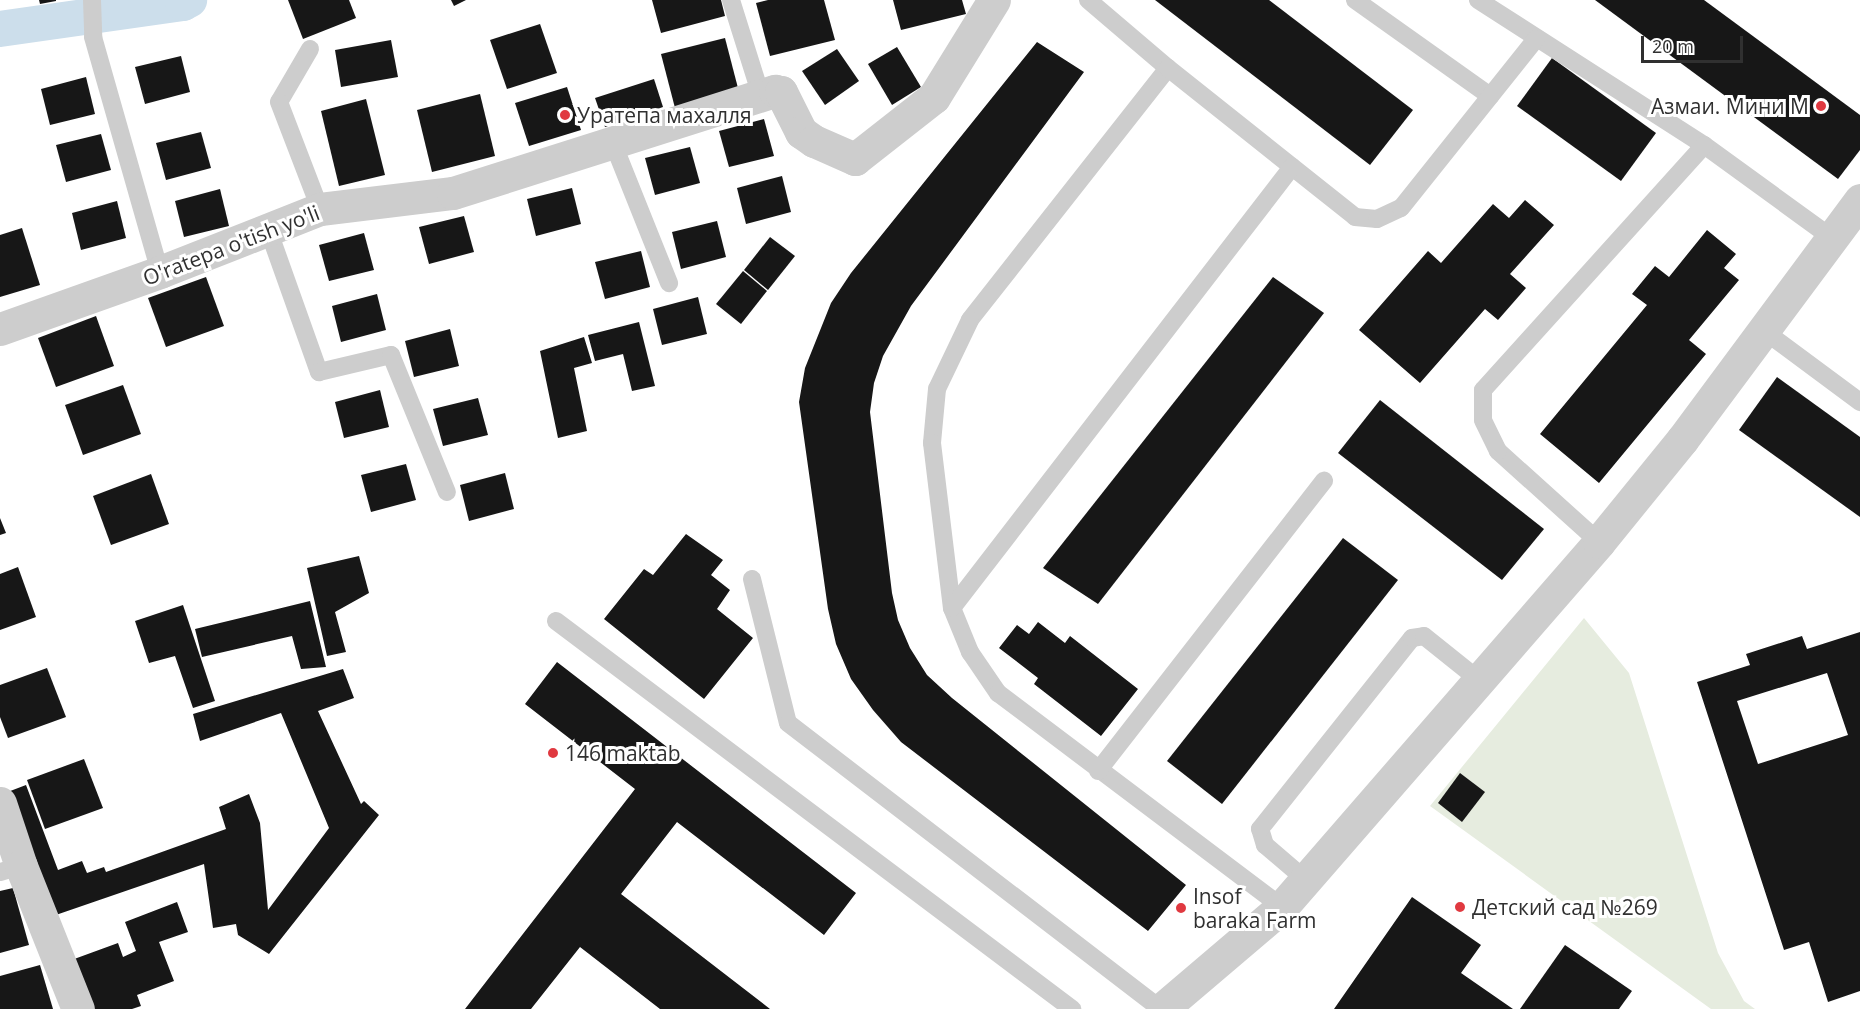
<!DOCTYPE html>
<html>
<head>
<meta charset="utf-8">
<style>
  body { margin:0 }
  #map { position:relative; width:1860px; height:1009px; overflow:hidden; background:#fff; font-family:"Open Sans",sans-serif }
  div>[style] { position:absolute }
  .green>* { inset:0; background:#e6ecdf }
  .canal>* { height:36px; margin:-18px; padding:0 18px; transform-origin:18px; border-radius:18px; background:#ccdeeb }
  .building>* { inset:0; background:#171717 }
  .service>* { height:18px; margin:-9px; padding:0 9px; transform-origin:9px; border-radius:9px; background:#cdcdcd }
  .minor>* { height:33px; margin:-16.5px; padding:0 16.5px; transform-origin:16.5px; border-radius:16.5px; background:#cdcdcd }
  .dots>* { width:16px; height:16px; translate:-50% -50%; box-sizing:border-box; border:3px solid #fff; border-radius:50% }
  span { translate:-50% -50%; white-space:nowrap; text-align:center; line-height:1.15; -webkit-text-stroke:6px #fff; paint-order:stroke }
  .poi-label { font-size:21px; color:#303030 }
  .right { translate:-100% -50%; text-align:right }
  .left { translate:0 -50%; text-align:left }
  .street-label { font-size:21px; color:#303030 }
  .scale { position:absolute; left:1641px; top:36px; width:102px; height:27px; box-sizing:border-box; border:3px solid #303030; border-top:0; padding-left:8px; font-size:18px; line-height:21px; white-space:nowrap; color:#303030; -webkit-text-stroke:4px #fff; paint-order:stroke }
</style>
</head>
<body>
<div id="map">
  <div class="green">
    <i style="clip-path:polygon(1584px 618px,1629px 673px,1718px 953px,1744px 1001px,1755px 1009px,1711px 1009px,1430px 806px)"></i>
  </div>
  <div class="canal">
    <i style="left:0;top:29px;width:185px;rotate:-8.1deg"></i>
    <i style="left:183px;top:3px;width:7px;rotate:-27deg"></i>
  </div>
  <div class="building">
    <i style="clip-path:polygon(39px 0,56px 0,56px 1px,40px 4px)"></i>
    <i style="clip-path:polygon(288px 0,349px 0,356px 18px,303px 39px)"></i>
    <i style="clip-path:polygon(451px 0,466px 0,454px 6px)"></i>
    <i style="clip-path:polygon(652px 0,721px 0,725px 16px,661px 33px)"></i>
    <i style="clip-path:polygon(768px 0,824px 0,835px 40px,770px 56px,756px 3px)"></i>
    <i style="clip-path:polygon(893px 0,962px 0,966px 14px,901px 30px)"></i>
    <i style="clip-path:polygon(1155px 0,1269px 0,1413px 110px,1370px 165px)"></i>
    <i style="clip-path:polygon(1595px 0,1704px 0,1860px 115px,1860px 150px,1838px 179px)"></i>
    <i style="clip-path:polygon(540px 24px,557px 73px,507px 89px,490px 40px)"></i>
    <i style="clip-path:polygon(725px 38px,739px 92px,675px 108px,661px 54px)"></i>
    <i style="clip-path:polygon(391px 40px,398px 77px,341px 87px,335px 50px)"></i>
    <i style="clip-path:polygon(1037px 42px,1084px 72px,911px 306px,883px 356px,874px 383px,870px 412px,892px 593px,898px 620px,910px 648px,927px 675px,952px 698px,1186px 885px,1148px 931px,901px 742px,873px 710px,851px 679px,836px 644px,828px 609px,799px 402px,805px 368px,831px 303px,851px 273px)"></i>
    <i style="clip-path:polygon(897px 47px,921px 87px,892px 105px,868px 64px)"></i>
    <i style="clip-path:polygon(837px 49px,859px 81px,825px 105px,802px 71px)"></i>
    <i style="clip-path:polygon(181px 56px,190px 92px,145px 104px,135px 67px)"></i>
    <i style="clip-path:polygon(1552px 58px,1656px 133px,1621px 181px,1517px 106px)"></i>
    <i style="clip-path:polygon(86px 77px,95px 114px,50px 125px,41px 89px)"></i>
    <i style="clip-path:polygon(654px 79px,663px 107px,605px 127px,595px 98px)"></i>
    <i style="clip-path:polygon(567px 87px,581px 130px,529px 146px,515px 103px)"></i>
    <i style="clip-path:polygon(480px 94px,495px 156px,432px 172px,417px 110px)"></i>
    <i style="clip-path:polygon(366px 99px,385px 175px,339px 186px,321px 111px)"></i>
    <i style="clip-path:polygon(764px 119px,774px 156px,729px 167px,719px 131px)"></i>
    <i style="clip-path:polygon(201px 132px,211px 168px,166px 180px,156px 143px)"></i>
    <i style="clip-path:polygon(101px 134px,111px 170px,66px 182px,56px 145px)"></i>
    <i style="clip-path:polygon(690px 147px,700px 183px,655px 195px,645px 158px)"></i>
    <i style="clip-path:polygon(782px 176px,791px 212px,746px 224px,737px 188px)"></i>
    <i style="clip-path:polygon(572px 188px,581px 224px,536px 236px,527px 199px)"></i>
    <i style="clip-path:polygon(220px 189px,229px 226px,184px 237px,175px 201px)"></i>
    <i style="clip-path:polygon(1525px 200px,1554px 225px,1510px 274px,1526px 288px,1498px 320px,1485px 309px,1420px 383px,1359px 330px,1428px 251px,1441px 263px,1493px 204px,1509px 218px)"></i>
    <i style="clip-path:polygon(117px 201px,126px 238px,81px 250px,72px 213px)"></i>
    <i style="clip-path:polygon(464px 216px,474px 252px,429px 264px,419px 227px)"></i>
    <i style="clip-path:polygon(717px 221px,726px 257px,681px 269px,672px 232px)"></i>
    <i style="clip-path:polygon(22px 228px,40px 285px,0 297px,0 235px)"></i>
    <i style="clip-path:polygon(1707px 230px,1736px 254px,1724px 268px,1739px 280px,1689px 340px,1706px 354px,1599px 483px,1540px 434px,1647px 305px,1632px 294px,1655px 266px,1669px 277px)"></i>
    <i style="clip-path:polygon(364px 233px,374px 270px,329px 281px,319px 245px)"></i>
    <i style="clip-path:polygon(770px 237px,795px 256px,768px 290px,744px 270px)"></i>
    <i style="clip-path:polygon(641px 251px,650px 287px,605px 299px,595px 262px)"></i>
    <i style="clip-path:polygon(743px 271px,767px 291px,741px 324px,716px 304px)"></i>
    <i style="clip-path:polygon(206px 277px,224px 326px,166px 347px,148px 298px)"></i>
    <i style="clip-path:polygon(1273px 277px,1324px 313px,1098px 604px,1043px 568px)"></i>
    <i style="clip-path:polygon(377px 294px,386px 330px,341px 342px,332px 306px)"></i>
    <i style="clip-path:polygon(698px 297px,707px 334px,662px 345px,653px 309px)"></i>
    <i style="clip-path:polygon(96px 316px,114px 366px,56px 387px,38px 338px)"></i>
    <i style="clip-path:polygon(639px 322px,655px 386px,632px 391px,623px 354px,595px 361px,588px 335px)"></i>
    <i style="clip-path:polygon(450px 329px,459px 366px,414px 377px,405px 341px)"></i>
    <i style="clip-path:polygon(584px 337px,592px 363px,574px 368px,587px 431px,558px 438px,540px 351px)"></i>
    <i style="clip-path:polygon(1777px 377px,1860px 437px,1860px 517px,1739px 430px)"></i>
    <i style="clip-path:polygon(123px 385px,141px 434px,83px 455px,65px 405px)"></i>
    <i style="clip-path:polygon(380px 390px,389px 427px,344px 438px,335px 402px)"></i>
    <i style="clip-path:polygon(478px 398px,488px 435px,443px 446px,433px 409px)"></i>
    <i style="clip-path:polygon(1380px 400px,1544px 529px,1502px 580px,1338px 453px)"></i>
    <i style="clip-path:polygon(406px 464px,416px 500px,371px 512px,361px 475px)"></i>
    <i style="clip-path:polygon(505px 473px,514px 509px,469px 521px,460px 485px)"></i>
    <i style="clip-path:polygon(151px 474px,169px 524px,111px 545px,93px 496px)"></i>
    <i style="clip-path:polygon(0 518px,6px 533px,0 535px)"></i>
    <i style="clip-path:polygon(686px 534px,723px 560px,711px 575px,730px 590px,717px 609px,753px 638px,704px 699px,604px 619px,644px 569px,653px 575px)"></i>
    <i style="clip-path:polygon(1343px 538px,1398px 580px,1222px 804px,1167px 761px)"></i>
    <i style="clip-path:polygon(359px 556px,369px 593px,335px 612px,346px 652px,327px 656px,307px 568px)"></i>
    <i style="clip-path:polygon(18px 567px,36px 617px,0 630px,0 574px)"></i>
    <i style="clip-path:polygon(310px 601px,326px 667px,301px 669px,292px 636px,202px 657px,195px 629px)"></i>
    <i style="clip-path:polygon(183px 605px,215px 701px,193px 708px,175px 656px,149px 663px,135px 621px)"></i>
    <i style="clip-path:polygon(1038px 622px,1065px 643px,1070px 636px,1138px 689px,1101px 736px,1034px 684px,1038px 678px,999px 648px,1017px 625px,1029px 634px)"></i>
    <i style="clip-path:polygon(evenodd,1860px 632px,1860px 991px,1828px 1002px,1809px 942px,1784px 950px,1697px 682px,1750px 665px,1746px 654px,1802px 636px,1807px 649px,1860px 632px,1827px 673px,1848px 735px,1758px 764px,1737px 701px,1827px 673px)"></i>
    <i style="clip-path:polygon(557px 662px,856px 893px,824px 935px,677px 822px,621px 894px,770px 1009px,660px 1009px,580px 947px,531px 1009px,465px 1009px,635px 789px,525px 704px)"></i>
    <i style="clip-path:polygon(47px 668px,66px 717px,8px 738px,0 717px,0 685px)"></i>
    <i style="clip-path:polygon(343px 669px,354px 698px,318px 711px,361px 804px,364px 801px,379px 815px,269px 954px,238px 935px,236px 924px,213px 928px,204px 864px,50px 917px,5px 793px,26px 785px,58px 870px,82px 861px,87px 873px,104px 867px,106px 872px,226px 829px,219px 807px,249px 794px,260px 823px,268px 910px,329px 828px,281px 713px,200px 741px,193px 714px)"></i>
    <i style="clip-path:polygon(84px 759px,103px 808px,45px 829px,27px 780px)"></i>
    <i style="clip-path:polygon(1460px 773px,1485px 792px,1462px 822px,1438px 803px)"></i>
    <i style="clip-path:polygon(13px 888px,29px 945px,0 953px,0 891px)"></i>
    <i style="clip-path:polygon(1412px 897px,1481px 945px,1461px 973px,1513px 1009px,1334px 1009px)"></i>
    <i style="clip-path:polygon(177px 902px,188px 932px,159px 942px,174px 981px,137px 995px,141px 1006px,132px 1009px,84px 1009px,66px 962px,118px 943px,123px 957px,136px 951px,125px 922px)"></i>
    <i style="clip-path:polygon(1565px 945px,1632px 991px,1619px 1009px,1520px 1009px)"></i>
    <i style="clip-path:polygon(40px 965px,53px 1009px,0 1009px,0 976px)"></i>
  </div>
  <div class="service">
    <i style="left:92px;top:0;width:37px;rotate:88deg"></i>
    <i style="left:93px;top:37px;width:244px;rotate:74.1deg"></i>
    <i style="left:731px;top:0;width:101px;rotate:72.6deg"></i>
    <i style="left:1088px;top:0;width:105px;rotate:40.4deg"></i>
    <i style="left:1168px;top:68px;width:320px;rotate:128.2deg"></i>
    <i style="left:970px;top:320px;width:76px;rotate:115.6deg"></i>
    <i style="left:937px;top:389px;width:54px;rotate:95.3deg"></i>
    <i style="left:932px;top:443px;width:166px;rotate:83.1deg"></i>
    <i style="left:952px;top:608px;width:48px;rotate:67.8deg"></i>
    <i style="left:970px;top:652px;width:50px;rotate:55.7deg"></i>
    <i style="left:998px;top:693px;width:356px;rotate:37deg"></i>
    <i style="left:1355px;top:0;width:166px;rotate:35.4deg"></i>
    <i style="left:1478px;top:0;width:269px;rotate:32.7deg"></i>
    <i style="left:1704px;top:145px;width:158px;rotate:36deg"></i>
    <i style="left:310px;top:49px;width:61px;rotate:120.3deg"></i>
    <i style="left:279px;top:102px;width:115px;rotate:69deg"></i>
    <i style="left:1168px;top:68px;width:239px;rotate:38.5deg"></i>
    <i style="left:1355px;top:217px;width:22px;rotate:5deg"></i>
    <i style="left:1377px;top:219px;width:26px;rotate:-25deg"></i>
    <i style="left:1401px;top:208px;width:216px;rotate:-51.4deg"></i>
    <i style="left:613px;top:143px;width:151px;rotate:68.2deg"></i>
    <i style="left:268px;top:229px;width:152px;rotate:70.4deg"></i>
    <i style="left:319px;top:372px;width:74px;rotate:-13.3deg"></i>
    <i style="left:391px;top:355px;width:148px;rotate:67.8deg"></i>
    <i style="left:1763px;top:330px;width:121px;rotate:36.6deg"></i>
    <i style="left:1599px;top:542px;width:136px;rotate:-138deg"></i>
    <i style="left:1498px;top:451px;width:34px;rotate:-116deg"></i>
    <i style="left:1483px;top:420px;width:30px;rotate:-90deg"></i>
    <i style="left:1483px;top:390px;width:330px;rotate:-47.9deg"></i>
    <i style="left:752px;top:579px;width:148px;rotate:76deg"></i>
    <i style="left:788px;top:723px;width:470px;rotate:37.5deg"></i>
    <i style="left:952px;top:608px;width:557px;rotate:-52.37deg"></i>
    <i style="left:556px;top:621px;width:646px;rotate:36.94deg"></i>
    <i style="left:1098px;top:771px;width:368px;rotate:-52.1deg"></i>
    <i style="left:0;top:872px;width:22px;rotate:-16deg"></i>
    <i style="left:1306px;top:880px;width:54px;rotate:-139.5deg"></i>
    <i style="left:1265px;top:845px;width:17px;rotate:-107deg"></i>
    <i style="left:1260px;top:829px;width:244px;rotate:-51.5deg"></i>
    <i style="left:1412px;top:638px;width:12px;rotate:-9deg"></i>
    <i style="left:1424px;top:636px;width:70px;rotate:38.7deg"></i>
  </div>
  <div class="minor">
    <i style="left:0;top:329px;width:170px;rotate:-19.6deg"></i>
    <i style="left:160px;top:272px;width:172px;rotate:-21.5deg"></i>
    <i style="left:320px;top:209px;width:134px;rotate:-6.9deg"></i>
    <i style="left:453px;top:193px;width:338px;rotate:-17.6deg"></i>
    <i style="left:775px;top:91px;width:6px;rotate:9deg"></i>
    <i style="left:781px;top:92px;width:45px;rotate:63.4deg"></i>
    <i style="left:801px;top:132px;width:16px;rotate:35deg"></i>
    <i style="left:814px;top:141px;width:45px;rotate:23.7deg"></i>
    <i style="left:855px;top:159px;width:100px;rotate:-38.1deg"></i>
    <i style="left:934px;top:97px;width:114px;rotate:-58.3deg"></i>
    <i style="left:0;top:803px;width:66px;rotate:71.6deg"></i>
    <i style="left:21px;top:866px;width:154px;rotate:68.3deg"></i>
    <i style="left:1162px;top:1009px;width:157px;rotate:-40.4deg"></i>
    <i style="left:1282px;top:907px;width:483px;rotate:-49deg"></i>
    <i style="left:1599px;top:542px;width:132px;rotate:-50.9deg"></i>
    <i style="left:1682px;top:440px;width:299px;rotate:-53.4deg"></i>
  </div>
  <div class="dots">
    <i style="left:1821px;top:106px;background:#e03940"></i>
    <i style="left:565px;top:115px;background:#e03940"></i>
    <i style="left:553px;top:753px;background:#e03940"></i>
    <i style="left:1460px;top:907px;background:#e03940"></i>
    <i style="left:1181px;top:908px;background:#e03940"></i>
  </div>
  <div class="poi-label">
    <span class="right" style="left:1809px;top:106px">Азмаи. Мини М</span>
    <span class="left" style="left:577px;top:115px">Уратепа махалля</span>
    <span class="left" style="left:565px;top:753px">146 maktab</span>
    <span class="left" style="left:1193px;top:908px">Insof<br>baraka Farm</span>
    <span class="left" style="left:1472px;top:907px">Детский сад №269</span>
  </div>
  <div class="street-label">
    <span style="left:231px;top:245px;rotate:-21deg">O'ratepa o'tish yo'li</span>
  </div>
  <div class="scale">20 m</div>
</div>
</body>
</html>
